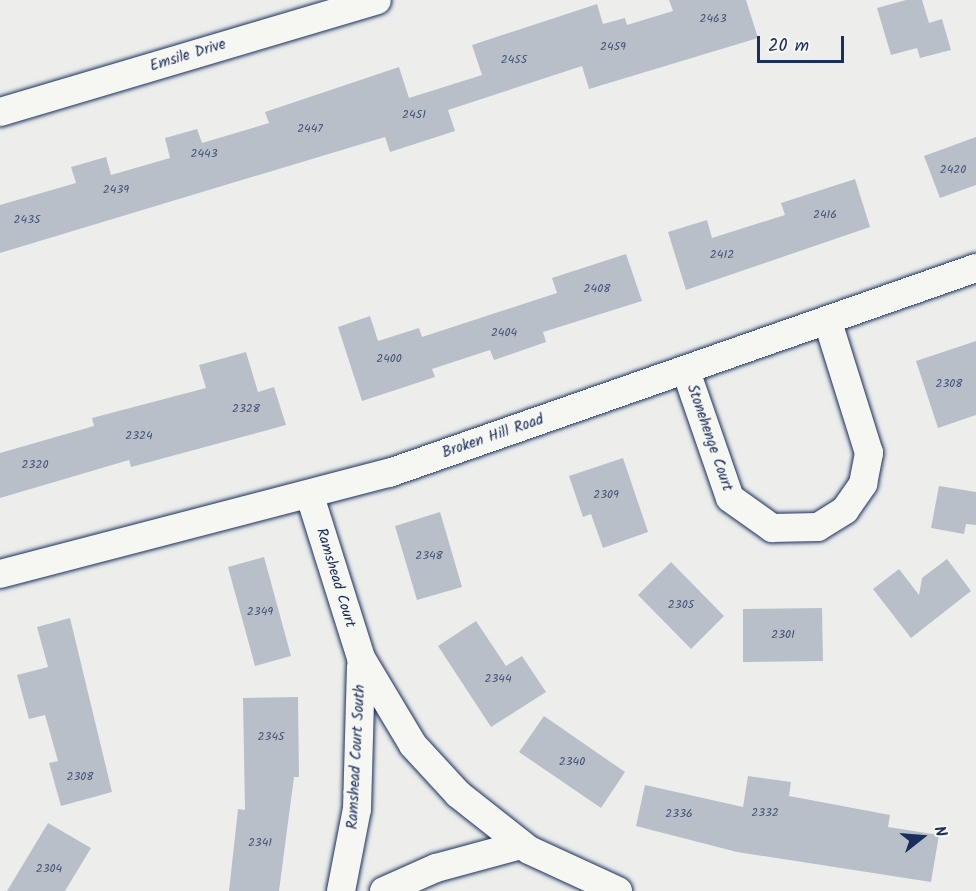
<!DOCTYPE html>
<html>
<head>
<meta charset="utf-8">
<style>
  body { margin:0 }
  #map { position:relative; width:976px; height:891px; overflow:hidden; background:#edeeec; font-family:Kalam,sans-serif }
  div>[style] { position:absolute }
  .building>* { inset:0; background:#b9bfc8 }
  .roads { filter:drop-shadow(0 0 2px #1b2f5e) drop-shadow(0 0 2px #1b2f5e) }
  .minor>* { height:28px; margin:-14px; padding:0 14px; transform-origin:14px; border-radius:14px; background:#f6f6f2 }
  span { translate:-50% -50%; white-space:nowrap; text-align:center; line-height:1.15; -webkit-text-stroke:6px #f6f6f2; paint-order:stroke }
  .number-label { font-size:12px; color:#425378 }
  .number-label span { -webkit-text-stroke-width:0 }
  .street-label { font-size:15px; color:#1b2f5e }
  .north { position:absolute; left:892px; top:807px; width:60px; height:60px; -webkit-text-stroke:4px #f6f6f2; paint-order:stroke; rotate:73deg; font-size:16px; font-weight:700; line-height:24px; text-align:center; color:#1b2f5e }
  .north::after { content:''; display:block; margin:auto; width:21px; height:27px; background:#1b2f5e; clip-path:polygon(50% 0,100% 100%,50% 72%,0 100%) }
  .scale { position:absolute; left:757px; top:36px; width:87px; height:27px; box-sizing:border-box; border:3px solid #1b2f5e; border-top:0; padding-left:8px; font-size:18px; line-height:21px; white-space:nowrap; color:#1b2f5e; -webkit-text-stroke:4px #f6f6f2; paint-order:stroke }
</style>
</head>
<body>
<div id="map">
  <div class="building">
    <i style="clip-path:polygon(669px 0,746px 0,758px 38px,589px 89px,582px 66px,448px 110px,455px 131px,390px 152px,385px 137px,0 253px,0 205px,76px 183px,71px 167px,106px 157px,111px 175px,170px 158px,165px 138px,197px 129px,202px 143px,269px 123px,265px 112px,399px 67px,409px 98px,482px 75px,472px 45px,597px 4px,603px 24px,625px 18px,627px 25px,673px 11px)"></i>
    <i style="clip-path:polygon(906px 0,922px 0,929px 23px,942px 19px,951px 50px,920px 58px,917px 48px,891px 55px,877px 8px)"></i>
    <i style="clip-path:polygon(976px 137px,976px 185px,940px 198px,924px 156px)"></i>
    <i style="clip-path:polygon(855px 179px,870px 227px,686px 290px,668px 232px,707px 220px,712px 238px,785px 215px,781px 203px)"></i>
    <i style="clip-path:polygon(626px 254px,642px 301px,543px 332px,546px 342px,494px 360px,490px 350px,432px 369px,435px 377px,362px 401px,338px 327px,370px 316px,378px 341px,419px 328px,422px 337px,557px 293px,552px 278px)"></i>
    <i style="clip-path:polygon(976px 341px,976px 415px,938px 428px,916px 361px)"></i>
    <i style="clip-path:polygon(246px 352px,258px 392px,274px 387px,286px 425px,131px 467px,129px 460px,0 498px,0 453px,94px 426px,92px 418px,206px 388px,199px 365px)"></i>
    <i style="clip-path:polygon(623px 458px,648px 532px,603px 548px,591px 514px,583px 517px,569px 476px)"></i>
    <i style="clip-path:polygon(939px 486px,976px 492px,976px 525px,966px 524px,964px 534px,931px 528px)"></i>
    <i style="clip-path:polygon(440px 512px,462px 587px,417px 600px,395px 526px)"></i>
    <i style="clip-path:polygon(264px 557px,291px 656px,255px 666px,228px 567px)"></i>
    <i style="clip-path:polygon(947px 559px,971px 591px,911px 638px,873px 589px,899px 569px,919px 595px,922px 578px)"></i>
    <i style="clip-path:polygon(671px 562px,724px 616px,691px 649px,638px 595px)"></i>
    <i style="clip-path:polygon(822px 608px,823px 661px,743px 662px,743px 609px)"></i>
    <i style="clip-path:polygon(70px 618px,112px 792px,61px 806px,49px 763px,58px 761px,45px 715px,29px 719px,17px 675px,48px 667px,37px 627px)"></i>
    <i style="clip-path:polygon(476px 621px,506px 666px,522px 656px,546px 692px,491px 727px,438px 646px)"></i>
    <i style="clip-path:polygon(298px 697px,299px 777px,294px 777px,279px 891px,229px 891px,238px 809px,245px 810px,243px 698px)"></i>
    <i style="clip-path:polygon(544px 716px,625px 772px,601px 808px,519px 752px)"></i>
    <i style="clip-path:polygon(748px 776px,791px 782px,789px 796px,890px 815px,888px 827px,939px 835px,931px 882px,737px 852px,636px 826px,645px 785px,743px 807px)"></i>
    <i style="clip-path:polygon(48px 823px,91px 848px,65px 891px,7px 891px)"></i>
  </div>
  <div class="roads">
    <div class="minor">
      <i style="left:0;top:112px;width:393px;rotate:-16.5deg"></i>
      <i style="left:686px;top:371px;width:134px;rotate:70.9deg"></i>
      <i style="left:730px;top:498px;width:52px;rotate:35.5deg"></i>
      <i style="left:772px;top:528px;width:46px;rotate:-1.2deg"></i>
      <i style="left:818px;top:527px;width:32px;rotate:-32deg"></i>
      <i style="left:845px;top:510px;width:32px;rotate:-55deg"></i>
      <i style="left:863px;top:484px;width:32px;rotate:-79deg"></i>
      <i style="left:869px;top:453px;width:137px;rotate:-107.4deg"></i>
      <i style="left:310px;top:496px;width:170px;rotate:72.5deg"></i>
      <i style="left:361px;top:658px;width:101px;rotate:59.1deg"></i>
      <i style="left:413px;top:745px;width:67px;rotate:47.4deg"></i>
      <i style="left:458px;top:794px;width:90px;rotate:38.3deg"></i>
      <i style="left:529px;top:850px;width:98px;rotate:24.7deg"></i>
      <i style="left:0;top:574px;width:402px;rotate:-14.6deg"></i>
      <i style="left:389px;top:473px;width:622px;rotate:-19.25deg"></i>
      <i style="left:341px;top:891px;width:84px;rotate:-79deg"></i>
      <i style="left:357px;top:809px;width:142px;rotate:-88.4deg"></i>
      <i style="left:384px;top:891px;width:57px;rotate:-23.9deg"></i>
      <i style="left:436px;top:868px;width:88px;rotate:-15.1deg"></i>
    </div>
  </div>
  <div class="number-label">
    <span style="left:713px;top:19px">2463</span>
    <span style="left:613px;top:47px">2459</span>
    <span style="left:514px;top:60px">2455</span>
    <span style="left:414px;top:115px">2451</span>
    <span style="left:310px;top:129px">2447</span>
    <span style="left:204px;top:154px">2443</span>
    <span style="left:953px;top:170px">2420</span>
    <span style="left:116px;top:190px">2439</span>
    <span style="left:825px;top:215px">2416</span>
    <span style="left:27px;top:220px">2435</span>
    <span style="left:722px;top:255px">2412</span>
    <span style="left:597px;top:289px">2408</span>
    <span style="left:504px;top:333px">2404</span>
    <span style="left:389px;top:359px">2400</span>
    <span style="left:949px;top:384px">2308</span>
    <span style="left:246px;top:409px">2328</span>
    <span style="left:139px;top:436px">2324</span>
    <span style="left:35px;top:465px">2320</span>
    <span style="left:606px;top:495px">2309</span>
    <span style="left:429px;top:556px">2348</span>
    <span style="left:681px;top:605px">2305</span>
    <span style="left:260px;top:612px">2349</span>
    <span style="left:783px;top:635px">2301</span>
    <span style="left:498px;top:679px">2344</span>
    <span style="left:271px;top:737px">2345</span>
    <span style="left:572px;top:762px">2340</span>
    <span style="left:80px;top:777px">2308</span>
    <span style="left:765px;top:813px">2332</span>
    <span style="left:679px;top:814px">2336</span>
    <span style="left:260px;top:843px">2341</span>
    <span style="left:49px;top:869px">2304</span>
  </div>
  <div class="street-label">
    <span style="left:188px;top:56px;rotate:-17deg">Emsile Drive</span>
    <span style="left:493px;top:437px;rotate:-19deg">Broken Hill Road</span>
    <span style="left:709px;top:438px;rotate:71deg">Stonehenge Court</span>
    <span style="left:335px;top:578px;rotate:73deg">Ramshead Court</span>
    <span style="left:357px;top:757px;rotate:-87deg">Ramshead Court South</span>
  </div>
  <div class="north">N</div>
  <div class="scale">20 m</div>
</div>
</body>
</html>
